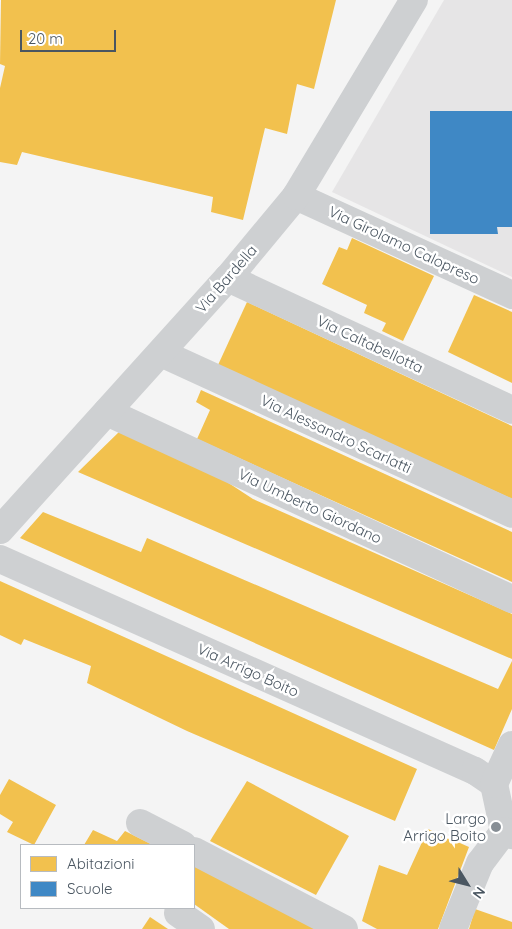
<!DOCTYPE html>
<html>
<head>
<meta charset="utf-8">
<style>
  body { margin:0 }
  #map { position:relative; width:512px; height:929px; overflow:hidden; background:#f4f4f4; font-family:Quicksand,sans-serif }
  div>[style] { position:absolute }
  .education>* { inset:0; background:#e6e5e6 }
  .homes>* { inset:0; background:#f2c14e }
  .schools>* { inset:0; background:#3f88c5 }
  .street>* { height:28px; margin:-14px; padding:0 14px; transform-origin:14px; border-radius:14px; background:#ced0d2 }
  .dots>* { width:14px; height:14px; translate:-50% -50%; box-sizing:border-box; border:2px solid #fff; border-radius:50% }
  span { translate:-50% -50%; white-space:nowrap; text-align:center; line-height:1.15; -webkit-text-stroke:5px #fff; paint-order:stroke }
  .street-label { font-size:15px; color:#4a5661 }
  .poi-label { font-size:15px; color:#4a5661 }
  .right { translate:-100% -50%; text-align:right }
  .legend { position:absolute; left:20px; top:844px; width:175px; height:65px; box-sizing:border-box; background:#fff; border:1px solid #b7bbc0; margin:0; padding:6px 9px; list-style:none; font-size:15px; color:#4a5661 }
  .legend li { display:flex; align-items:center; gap:10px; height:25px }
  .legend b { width:25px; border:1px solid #b7bbc0 }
  .north { position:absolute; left:442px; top:859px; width:50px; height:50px; -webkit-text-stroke:4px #fff; paint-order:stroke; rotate:126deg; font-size:14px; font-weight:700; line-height:20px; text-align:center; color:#4a5661 }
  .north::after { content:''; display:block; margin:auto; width:18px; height:22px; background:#4a5661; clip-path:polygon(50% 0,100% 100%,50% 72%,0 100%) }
  .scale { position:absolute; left:20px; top:30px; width:96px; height:22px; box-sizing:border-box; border:2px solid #4a5661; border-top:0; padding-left:6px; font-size:15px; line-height:18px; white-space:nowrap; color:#4a5661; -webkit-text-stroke:4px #fff; paint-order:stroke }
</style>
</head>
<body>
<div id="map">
  <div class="education">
    <i style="clip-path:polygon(444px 0,512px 0,512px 277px,332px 192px)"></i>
  </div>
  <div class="homes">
    <i style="clip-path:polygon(1px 0,336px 0,314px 89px,297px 84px,287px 134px,265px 128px,243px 220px,211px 212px,213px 197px,22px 152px,17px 165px,0 162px,0 88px,5px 66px,0 64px)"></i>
    <i style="clip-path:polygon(352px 238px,434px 276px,403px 341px,382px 331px,386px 323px,364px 313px,367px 305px,322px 284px,339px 247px,347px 250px)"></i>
    <i style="clip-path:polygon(474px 295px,512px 312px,512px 383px,448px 352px)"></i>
    <i style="clip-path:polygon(247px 302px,512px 426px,512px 499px,218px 365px)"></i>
    <i style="clip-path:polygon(201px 390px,512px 532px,512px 582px,197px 439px,210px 410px,196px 402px)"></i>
    <i style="clip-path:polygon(121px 430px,227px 482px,253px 499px,512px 614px,512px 659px,78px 472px)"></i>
    <i style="clip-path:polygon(43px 512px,141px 552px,147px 538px,498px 689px,512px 661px,512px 709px,494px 750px,20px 538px)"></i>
    <i style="clip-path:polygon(0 581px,417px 769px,395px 821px,187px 731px,87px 683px,91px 666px,24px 639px,21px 645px,0 635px)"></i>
    <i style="clip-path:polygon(9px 779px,56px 805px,34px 845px,7px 832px,13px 822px,0 814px,0 795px)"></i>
    <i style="clip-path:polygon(247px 781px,349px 836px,316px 895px,210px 841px)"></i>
    <i style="clip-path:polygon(428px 829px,469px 847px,438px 929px,377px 929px,362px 921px,379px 865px,407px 875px)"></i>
    <i style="clip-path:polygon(93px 830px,117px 841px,125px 831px,153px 845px,84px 845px)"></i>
    <i style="clip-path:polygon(194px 866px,316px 929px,229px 929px,194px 904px)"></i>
    <i style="clip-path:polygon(475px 909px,512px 922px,512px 929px,469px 929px)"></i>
    <i style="clip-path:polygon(150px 917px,168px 929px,142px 929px)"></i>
  </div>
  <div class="schools">
    <i style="clip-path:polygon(430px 111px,512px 111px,512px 227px,497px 227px,498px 234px,430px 234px)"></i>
  </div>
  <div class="street">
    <i style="left:296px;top:196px;width:238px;rotate:24.6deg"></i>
    <i style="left:228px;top:278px;width:313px;rotate:24.9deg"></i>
    <i style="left:161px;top:353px;width:386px;rotate:24.6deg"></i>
    <i style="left:107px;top:412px;width:446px;rotate:24.8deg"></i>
    <i style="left:0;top:530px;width:340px;rotate:-47.9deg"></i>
    <i style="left:228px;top:278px;width:107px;rotate:-50.3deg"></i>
    <i style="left:296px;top:196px;width:229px;rotate:-59deg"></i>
    <i style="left:0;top:559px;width:520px;rotate:24.05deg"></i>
    <i style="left:475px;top:771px;width:23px;rotate:34deg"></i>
    <i style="left:494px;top:784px;width:48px;rotate:78deg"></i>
    <i style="left:504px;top:831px;width:9px;rotate:27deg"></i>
    <i style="left:494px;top:784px;width:43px;rotate:-65.2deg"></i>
    <i style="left:140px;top:823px;width:48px;rotate:27.1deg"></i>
    <i style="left:194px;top:851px;width:169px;rotate:27.5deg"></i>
    <i style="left:178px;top:913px;width:28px;rotate:35deg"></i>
    <i style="left:453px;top:929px;width:71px;rotate:-67.8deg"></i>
    <i style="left:480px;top:863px;width:40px;rotate:-53deg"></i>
  </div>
  <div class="dots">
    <i style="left:496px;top:827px;background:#868d94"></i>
  </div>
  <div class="street-label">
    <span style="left:404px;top:245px;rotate:25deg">Via Girolamo Calopreso</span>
    <span style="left:226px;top:279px;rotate:-49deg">Via Bardella</span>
    <span style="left:370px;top:344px;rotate:25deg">Via Caltabellotta</span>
    <span style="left:336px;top:434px;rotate:25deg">Via Alessandro Scarlatti</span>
    <span style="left:310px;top:506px;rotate:25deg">Via Umberto Giordano</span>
    <span style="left:248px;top:670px;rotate:24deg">Via Arrigo Boito</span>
  </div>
  <div class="poi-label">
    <span class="right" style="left:486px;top:827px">Largo<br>Arrigo Boito</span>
  </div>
  <ul class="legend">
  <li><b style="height:14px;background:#f2c14e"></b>Abitazioni</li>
  <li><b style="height:14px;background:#3f88c5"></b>Scuole</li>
  </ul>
  <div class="north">N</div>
  <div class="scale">20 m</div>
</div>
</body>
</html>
